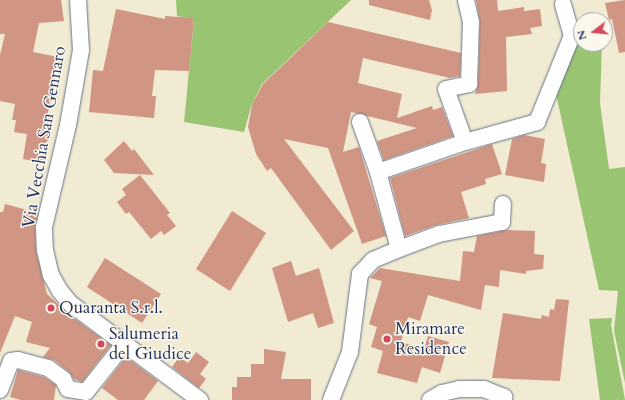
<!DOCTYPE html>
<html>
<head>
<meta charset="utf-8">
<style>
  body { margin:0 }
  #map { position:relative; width:625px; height:400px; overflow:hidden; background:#f0ebd2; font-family:Cardo,serif }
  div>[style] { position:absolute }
  .green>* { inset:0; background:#99c471 }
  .building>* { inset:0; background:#d09583 }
  .roads { filter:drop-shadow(0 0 1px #667187) drop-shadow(0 0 1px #667187) }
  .minor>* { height:16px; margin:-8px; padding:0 8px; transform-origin:8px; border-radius:8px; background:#fff }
  .dots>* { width:11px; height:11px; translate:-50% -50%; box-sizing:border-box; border:2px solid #fbf7ec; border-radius:50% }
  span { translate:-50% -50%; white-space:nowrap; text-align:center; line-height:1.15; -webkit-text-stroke:3px #fbf7ec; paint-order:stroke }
  .street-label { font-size:17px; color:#1b2f5e }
  .poi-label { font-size:17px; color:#1b2f5e }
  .left { translate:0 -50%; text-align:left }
  .north { position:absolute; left:573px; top:12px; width:40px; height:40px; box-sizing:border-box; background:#fbf7ec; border:1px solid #a1a7b3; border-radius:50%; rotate:254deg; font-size:11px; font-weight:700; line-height:16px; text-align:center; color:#1b2f5e }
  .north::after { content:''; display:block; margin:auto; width:14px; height:18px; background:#d1495b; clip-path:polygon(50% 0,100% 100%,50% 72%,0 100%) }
</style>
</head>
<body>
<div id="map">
  <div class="green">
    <i style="clip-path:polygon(176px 0,351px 0,262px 84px,251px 107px,244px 132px,184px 122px,194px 19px,177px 16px)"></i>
    <i style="clip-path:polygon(576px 36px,581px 36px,581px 44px,602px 44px,600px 103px,609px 169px,625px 167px,625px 383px,614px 331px,618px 291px,599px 290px,556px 94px)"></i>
    <i style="clip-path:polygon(612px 318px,611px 325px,625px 400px,600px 400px,589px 319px)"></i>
  </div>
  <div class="building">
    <i style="clip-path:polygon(0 0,61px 0,64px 21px,39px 23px,33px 52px,63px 58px,61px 71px,56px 70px,47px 117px,52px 118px,43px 163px,23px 159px,27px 134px,14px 132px,16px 120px,12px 120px,15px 104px,0 101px,0 55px,5px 34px,0 34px)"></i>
    <i style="clip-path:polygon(369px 0,429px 0,432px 10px,430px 20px,369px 5px)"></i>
    <i style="clip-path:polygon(476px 0,497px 0,498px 11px,524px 7px,524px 11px,540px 9px,542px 26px,530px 28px,532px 34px,506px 37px,507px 91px,475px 94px,478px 84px,480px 22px)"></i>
    <i style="clip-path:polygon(625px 0,625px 52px,619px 53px,612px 19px,609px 20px,605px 3px)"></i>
    <i style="clip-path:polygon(116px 9px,165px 19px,165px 16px,194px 18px,189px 71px,155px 70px,152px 96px,156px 96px,154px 118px,89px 112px,93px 70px,103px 71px)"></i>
    <i style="clip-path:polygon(328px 22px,461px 53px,460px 76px,450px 78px,363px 58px,358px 83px,402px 94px,397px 118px,432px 106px,433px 110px,442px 107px,453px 136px,384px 160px,377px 141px,417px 128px,351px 112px,343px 152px,359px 147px,386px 236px,362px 244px,328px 148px,284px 139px,354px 231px,331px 250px,271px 168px,267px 171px,256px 154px,248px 127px,252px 105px,263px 84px)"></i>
    <i style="clip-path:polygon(524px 135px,545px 139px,541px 163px,546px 164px,544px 182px,505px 175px,512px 139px)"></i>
    <i style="clip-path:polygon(124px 141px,132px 151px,134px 149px,154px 175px,114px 173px,104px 160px)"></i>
    <i style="clip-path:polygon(492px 144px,502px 174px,485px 179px,486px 184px,461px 192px,469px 218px,436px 225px,405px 236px,390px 178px)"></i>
    <i style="clip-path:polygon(140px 175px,170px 213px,167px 215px,176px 226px,164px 235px,161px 231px,151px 239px,129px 212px,126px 214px,117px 202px,126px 195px,122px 189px)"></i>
    <i style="clip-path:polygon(5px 204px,38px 213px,35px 227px,36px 251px,47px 294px,72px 317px,111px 345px,82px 382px,74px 379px,69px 372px,54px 360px,43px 357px,50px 348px,26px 342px,32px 322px,15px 316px,0 353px,0 212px,3px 212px)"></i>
    <i style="clip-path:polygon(232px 211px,266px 233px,230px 291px,196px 269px)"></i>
    <i style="clip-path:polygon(507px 230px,535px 231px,534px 254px,544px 255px,543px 269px,526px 271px,526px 274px,500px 270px,499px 287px,485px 285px,481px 310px,428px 295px,420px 321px,408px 317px,401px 342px,424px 349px,428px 336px,449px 342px,440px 373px,422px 367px,417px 383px,377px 373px,383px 351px,371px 347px,377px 327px,369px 324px,382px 281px,370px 278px,380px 268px,460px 281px,463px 251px,474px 252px,477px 236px)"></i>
    <i style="clip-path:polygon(105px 258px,161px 294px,142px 323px,87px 287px)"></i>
    <i style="clip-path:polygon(291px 261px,296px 276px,319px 268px,334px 323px,318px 328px,313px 313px,288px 322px,272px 268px)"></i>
    <i style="clip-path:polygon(556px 299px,569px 300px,560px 381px,492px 378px,503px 313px,541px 319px,542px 315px,549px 317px,550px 309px,554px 310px)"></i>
    <i style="clip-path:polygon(264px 349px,286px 352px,281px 379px,311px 379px,311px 400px,232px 400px,232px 387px,237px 387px,237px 377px,251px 377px,251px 364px,264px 364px)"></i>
    <i style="clip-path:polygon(196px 352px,209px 362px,200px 374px,206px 379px,199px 388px,172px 367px,179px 357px,188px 363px)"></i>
    <i style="clip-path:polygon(126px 357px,158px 381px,144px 400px,118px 400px,102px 388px)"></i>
    <i style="clip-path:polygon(18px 370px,44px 377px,56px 385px,54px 400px,21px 400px,10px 397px)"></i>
  </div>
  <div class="roads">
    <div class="minor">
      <i style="left:78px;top:0;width:50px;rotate:86.6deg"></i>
      <i style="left:81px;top:50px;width:76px;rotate:99.8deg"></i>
      <i style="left:68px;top:125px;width:105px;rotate:103.2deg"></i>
      <i style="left:44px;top:227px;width:23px;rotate:88deg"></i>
      <i style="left:45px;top:250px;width:26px;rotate:77deg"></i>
      <i style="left:51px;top:275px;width:18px;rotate:61deg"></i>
      <i style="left:60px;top:291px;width:17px;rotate:50deg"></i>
      <i style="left:71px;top:304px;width:161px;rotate:36.7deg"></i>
      <i style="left:360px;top:122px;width:53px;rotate:70.2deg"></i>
      <i style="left:465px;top:142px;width:56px;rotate:-109.7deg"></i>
      <i style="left:446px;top:89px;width:24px;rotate:-12deg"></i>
      <i style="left:469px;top:84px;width:62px;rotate:-88.2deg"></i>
      <i style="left:471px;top:22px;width:23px;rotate:-103deg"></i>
      <i style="left:399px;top:249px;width:80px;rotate:-105.3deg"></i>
      <i style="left:378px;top:172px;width:92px;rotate:-19deg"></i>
      <i style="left:465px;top:142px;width:75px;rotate:-15.5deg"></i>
      <i style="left:537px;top:122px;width:93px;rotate:-67.9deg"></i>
      <i style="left:572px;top:36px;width:33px;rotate:-106deg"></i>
      <i style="left:0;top:390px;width:31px;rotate:-69deg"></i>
      <i style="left:11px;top:361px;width:7px;rotate:-8deg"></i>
      <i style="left:18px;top:360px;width:31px;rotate:15deg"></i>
      <i style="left:48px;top:368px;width:19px;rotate:36deg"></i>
      <i style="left:63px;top:379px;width:11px;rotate:63deg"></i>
      <i style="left:68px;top:389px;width:18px;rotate:9deg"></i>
      <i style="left:86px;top:392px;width:61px;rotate:-51.6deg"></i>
      <i style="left:331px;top:400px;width:52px;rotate:-68.4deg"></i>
      <i style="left:350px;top:352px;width:79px;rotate:-82.7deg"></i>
      <i style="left:360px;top:274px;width:19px;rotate:-47deg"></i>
      <i style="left:373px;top:260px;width:28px;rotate:-23deg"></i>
      <i style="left:399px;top:249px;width:43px;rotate:-20.6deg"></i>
      <i style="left:439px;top:234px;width:64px;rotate:-10.8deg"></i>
      <i style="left:502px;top:222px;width:18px;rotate:-87deg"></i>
      <i style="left:430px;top:400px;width:14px;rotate:-30deg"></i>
      <i style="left:442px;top:393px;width:17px;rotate:-13deg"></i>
      <i style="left:459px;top:389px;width:25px"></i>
      <i style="left:484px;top:389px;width:22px;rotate:22deg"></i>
      <i style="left:504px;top:397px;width:3px;rotate:90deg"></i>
    </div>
  </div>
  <div class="dots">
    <i style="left:51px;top:308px;background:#d1495b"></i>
    <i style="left:387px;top:339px;background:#d1495b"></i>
    <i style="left:101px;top:344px;background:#d1495b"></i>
  </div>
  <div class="street-label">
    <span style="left:44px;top:137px;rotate:-80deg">Via Vecchia San Gennaro</span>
  </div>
  <div class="poi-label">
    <span class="left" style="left:59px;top:308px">Quaranta S.r.l.</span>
    <span class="left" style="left:395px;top:339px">Miramare<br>Residence</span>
    <span class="left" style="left:109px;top:344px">Salumeria<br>del Giudice</span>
  </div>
  <div class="north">N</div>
</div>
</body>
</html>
